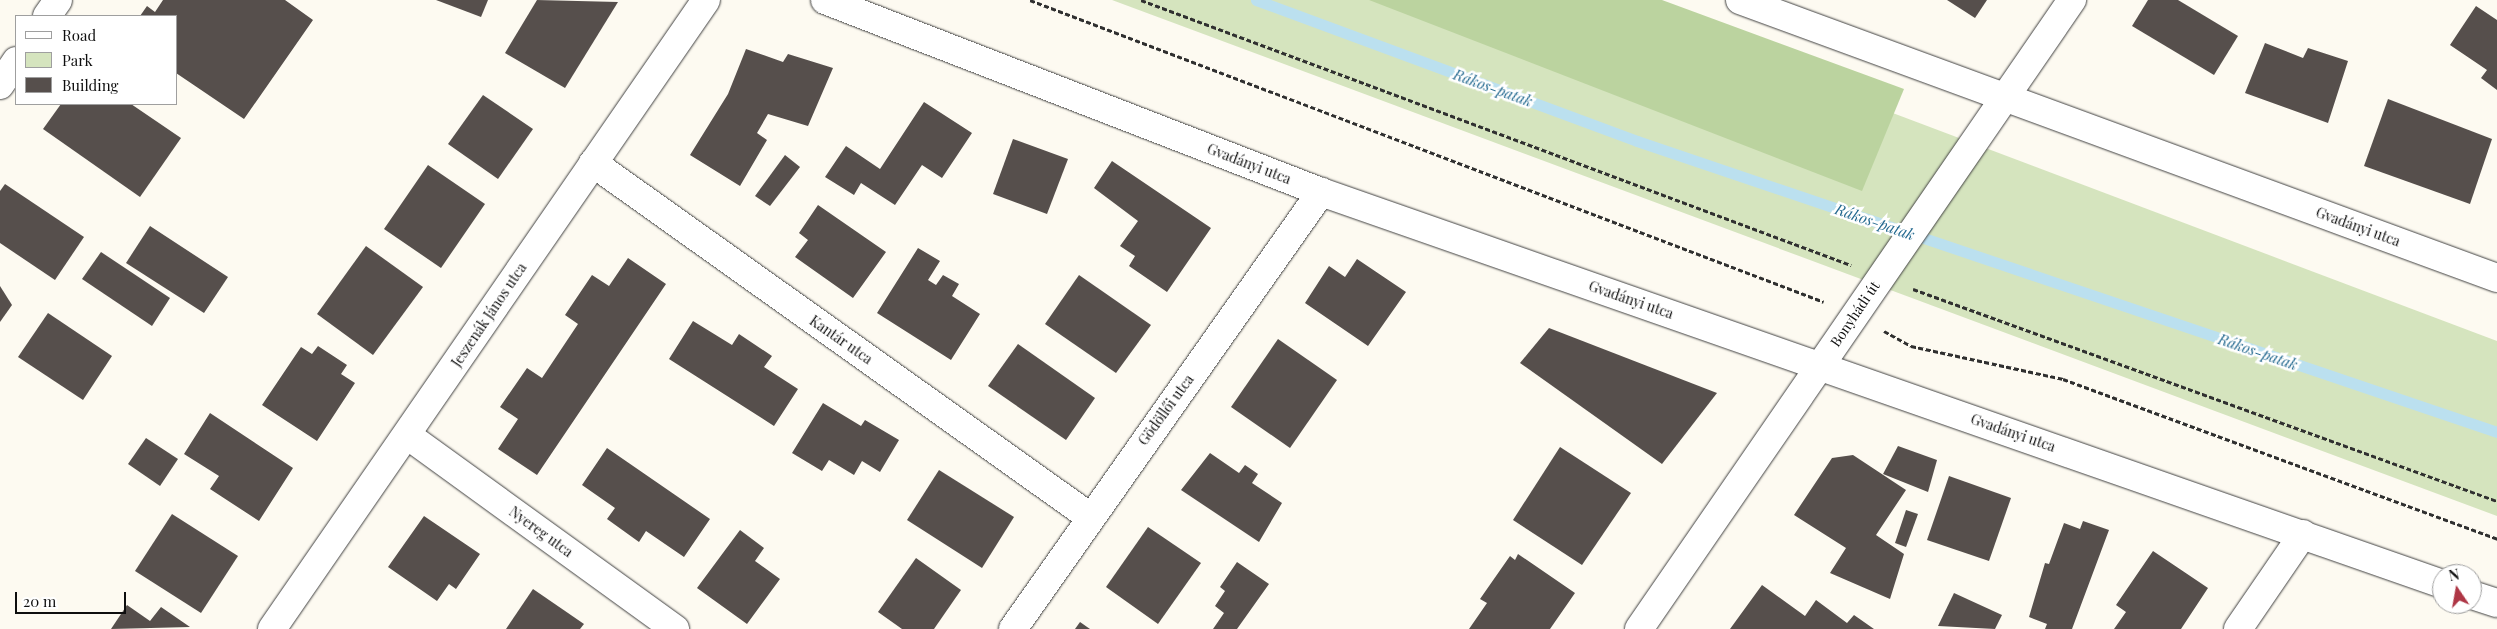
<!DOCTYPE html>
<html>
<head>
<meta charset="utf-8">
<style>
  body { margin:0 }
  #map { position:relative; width:2497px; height:629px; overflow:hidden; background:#fdfaf1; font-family:"Playfair Display",serif }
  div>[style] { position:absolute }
  .green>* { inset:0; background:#d5e4be }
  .forest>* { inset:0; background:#bbd39f }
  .stream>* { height:11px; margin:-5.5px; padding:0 5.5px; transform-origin:5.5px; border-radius:5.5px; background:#bbe0ef }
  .building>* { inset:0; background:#564f4c }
  .path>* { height:3px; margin-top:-1.5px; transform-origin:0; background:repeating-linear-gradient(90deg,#303030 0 5px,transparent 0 7.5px) }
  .roads { filter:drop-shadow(0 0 1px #414141) drop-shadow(0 0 1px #414141) }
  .minor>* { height:28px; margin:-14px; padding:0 14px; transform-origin:14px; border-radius:14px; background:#fff }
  span { translate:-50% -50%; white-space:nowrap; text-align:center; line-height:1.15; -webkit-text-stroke:5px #fff; paint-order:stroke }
  .street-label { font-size:14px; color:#0e0e0e }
  .water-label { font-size:15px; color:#266b91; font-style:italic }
  .legend { position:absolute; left:15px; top:15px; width:162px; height:90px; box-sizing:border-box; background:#fff; border:1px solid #9f9f9f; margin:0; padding:6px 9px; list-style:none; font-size:15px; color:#0e0e0e }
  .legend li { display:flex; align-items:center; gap:10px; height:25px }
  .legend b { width:25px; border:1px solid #9f9f9f }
  .north { position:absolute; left:2432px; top:564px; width:50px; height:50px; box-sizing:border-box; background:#fff; border:1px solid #9f9f9f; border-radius:50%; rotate:348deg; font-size:14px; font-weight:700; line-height:20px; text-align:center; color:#0e0e0e }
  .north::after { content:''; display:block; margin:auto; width:18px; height:22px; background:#ae3645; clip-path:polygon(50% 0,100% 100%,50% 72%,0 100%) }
  .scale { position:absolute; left:15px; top:592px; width:111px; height:22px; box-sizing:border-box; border:2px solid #0e0e0e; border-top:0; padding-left:6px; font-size:15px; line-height:18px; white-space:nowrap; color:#0e0e0e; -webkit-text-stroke:4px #fff; paint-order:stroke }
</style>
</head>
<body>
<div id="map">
  <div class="green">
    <i style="clip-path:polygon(1112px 0,1593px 0,2497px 341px,2497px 516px)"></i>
  </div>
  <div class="forest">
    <i style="clip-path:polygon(1369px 0,1662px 0,1904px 89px,1862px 191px)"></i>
  </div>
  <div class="stream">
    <i style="left:1256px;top:0;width:406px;rotate:20.3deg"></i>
    <i style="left:1637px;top:141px;width:908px;rotate:18.69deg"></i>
  </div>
  <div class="building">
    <i style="clip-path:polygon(163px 0,285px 0,313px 20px,244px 119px,176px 73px,176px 16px,140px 16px,147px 6px,155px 12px)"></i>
    <i style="clip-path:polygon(436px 0,488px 0,481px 17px)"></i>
    <i style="clip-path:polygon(537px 0,618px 2px,565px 88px,505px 53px)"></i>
    <i style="clip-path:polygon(1947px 0,1987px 0,1975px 18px)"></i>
    <i style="clip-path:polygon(2148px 0,2178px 0,2238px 36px,2214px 75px,2132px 26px)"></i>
    <i style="clip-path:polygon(2476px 6px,2497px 20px,2497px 90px,2481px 78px,2487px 70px,2450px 45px)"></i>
    <i style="clip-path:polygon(2265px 43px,2303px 58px,2308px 48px,2348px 61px,2328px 123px,2245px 93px)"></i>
    <i style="clip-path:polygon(746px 49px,783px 62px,788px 54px,833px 68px,808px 126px,768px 114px,757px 133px,767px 140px,740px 186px,690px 155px,728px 94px)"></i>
    <i style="clip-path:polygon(483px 95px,533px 129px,498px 179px,448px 144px)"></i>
    <i style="clip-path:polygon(2388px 99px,2492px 139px,2470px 204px,2364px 166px)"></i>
    <i style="clip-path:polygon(924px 102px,972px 133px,942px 178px,922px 165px,895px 205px,861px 183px,854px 195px,825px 177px,846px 146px,880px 169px)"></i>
    <i style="clip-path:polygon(61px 104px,131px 104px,181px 138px,140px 197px,43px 129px)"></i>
    <i style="clip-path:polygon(1013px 139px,1068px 159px,1047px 214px,993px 194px)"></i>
    <i style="clip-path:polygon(785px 155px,800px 167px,770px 206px,755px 196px)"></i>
    <i style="clip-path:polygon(1112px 161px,1211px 228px,1167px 292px,1129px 266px,1135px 256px,1120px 246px,1138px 221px,1094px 188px)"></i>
    <i style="clip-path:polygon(428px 165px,485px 204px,441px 268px,384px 229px)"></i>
    <i style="clip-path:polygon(5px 184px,84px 237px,55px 280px,0 243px,0 191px)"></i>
    <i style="clip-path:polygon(818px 205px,886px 252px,853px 298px,795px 257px,808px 240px,799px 233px)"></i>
    <i style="clip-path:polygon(150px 226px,228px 277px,204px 313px,126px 263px)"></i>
    <i style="clip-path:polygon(366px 246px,423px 287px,373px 355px,317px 314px)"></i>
    <i style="clip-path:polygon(918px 248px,940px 261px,928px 280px,936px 285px,943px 275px,959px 284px,952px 296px,980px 314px,951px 360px,877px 313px)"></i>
    <i style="clip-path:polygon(101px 252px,170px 298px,152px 326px,82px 279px)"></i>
    <i style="clip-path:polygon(628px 258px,666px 284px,537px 475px,498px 449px,518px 419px,500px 407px,527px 368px,542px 378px,578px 324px,565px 315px,592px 275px,609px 286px)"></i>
    <i style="clip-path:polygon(1357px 259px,1406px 292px,1368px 346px,1305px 303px,1329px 266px,1345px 277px)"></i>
    <i style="clip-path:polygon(1079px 275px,1151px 325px,1116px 373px,1045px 324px)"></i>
    <i style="clip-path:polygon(0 286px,12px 305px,0 322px)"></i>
    <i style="clip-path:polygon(48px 313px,112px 356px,83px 400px,18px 357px)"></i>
    <i style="clip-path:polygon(693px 321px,732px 345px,739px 334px,772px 356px,764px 367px,798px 389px,774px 426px,669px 359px)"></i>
    <i style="clip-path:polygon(1549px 328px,1717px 393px,1662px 464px,1520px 363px)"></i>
    <i style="clip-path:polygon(1278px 339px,1337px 380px,1290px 448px,1231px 407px)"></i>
    <i style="clip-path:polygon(1018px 344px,1095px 398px,1066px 440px,988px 386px)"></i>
    <i style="clip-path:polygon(318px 346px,347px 365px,341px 374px,355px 383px,317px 441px,262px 405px,301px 347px,312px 354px)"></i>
    <i style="clip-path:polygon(823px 403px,861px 426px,865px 420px,899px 440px,880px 472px,862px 461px,854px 475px,829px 460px,822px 471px,792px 453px)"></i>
    <i style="clip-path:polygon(210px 413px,293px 468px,259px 521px,210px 489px,219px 476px,184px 454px)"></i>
    <i style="clip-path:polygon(146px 438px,178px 459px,160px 486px,128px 464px)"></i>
    <i style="clip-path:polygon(1898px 446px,1937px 460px,1928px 492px,1883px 474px)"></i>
    <i style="clip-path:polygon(1560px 447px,1631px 493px,1582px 565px,1513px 520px)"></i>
    <i style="clip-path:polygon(607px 448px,710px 519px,684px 557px,646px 531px,639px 542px,607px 519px,615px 508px,582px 485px)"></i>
    <i style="clip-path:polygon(1210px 453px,1239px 473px,1245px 465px,1258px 474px,1252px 483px,1282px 503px,1259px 542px,1181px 490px)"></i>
    <i style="clip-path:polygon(1853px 455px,1906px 490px,1876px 535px,1904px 554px,1890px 599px,1830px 573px,1846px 548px,1794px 515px,1832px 458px)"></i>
    <i style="clip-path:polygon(939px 470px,1014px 517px,982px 568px,907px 520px)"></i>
    <i style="clip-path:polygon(1949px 476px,2011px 498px,1989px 561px,1927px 540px)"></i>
    <i style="clip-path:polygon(1906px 510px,1918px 514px,1906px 547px,1895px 543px)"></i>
    <i style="clip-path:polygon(172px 514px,238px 556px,201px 613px,135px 571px)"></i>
    <i style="clip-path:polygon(424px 516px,480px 554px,456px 589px,449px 584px,437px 601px,388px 567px)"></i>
    <i style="clip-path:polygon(2083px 521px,2109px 530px,2072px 629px,2045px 629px,2047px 624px,2029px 617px,2045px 563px,2049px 564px,2064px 523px,2080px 529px)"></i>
    <i style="clip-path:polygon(1148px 527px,1201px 563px,1158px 624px,1106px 587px)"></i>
    <i style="clip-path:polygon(740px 530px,764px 548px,755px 561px,780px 579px,747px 624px,697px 588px)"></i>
    <i style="clip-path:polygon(2153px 551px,2208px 588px,2181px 629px,2114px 629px,2126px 612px,2116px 605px)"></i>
    <i style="clip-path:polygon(1518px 554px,1575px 593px,1550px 629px,1469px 629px,1487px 603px,1480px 599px,1510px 556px,1515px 560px)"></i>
    <i style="clip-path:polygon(916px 558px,961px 590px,934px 629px,902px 629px,878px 612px)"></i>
    <i style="clip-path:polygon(1237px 562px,1269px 584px,1237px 629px,1213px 629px,1224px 613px,1215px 606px,1225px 591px,1220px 587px)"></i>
    <i style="clip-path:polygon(1762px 585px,1805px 616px,1816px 600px,1847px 623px,1854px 615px,1874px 629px,1730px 629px)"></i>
    <i style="clip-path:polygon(533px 589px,584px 624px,580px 629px,506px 629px)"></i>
    <i style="clip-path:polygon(1954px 593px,2002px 615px,1995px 629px,1938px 626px)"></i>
    <i style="clip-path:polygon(127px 605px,150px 621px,161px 607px,190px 627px,111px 629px)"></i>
    <i style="clip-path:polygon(1080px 622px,1090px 629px,1075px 629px)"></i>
  </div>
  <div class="path">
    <i style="left:1030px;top:0;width:849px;rotate:20.82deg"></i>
    <i style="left:1141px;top:0;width:758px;rotate:20.47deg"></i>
    <i style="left:1913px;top:289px;width:621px;rotate:19.95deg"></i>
    <i style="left:1884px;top:331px;width:31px;rotate:29deg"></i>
    <i style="left:1911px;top:346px;width:156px;rotate:12.2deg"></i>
    <i style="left:2063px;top:379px;width:463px;rotate:20.2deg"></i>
  </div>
  <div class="roads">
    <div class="minor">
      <i style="left:825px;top:0;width:532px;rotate:21.16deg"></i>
      <i style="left:1321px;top:192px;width:1188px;rotate:19.27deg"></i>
      <i style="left:1740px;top:0;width:806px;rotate:20.17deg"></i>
      <i style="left:47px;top:16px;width:19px;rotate:-55deg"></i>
      <i style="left:0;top:85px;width:29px;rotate:-56deg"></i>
      <i style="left:593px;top:163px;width:610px;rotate:35.46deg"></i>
      <i style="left:407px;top:435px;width:331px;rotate:35.9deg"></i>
      <i style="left:2472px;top:595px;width:26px;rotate:18deg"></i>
      <i style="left:272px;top:629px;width:764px;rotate:-55.39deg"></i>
      <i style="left:1013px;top:629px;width:535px;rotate:-54.82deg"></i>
      <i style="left:1639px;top:629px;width:764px;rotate:-55.46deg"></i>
      <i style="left:2238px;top:629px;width:115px;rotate:-55.6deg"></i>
    </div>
  </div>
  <div class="street-label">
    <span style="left:1249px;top:164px;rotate:21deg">Gvadányi utca</span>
    <span style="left:2358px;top:227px;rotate:20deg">Gvadányi utca</span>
    <span style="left:1631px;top:300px;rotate:19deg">Gvadányi utca</span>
    <span style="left:1855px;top:314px;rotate:-56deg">Bonyhádi út</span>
    <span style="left:489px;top:315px;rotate:-56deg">Jeszenák János utca</span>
    <span style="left:841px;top:340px;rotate:35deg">Kantár utca</span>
    <span style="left:1166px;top:410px;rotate:-54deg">Gödöllői utca</span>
    <span style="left:2013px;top:433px;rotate:19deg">Gvadányi utca</span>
    <span style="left:541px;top:532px;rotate:36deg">Nyereg utca</span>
  </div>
  <div class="water-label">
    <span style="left:1493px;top:88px;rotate:20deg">Rákos-patak</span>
    <span style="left:1875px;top:222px;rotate:19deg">Rákos-patak</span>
    <span style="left:2258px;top:352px;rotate:19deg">Rákos-patak</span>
  </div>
  <ul class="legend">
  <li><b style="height:6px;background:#fff"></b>Road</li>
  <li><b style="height:14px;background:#d5e4be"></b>Park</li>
  <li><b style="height:14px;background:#564f4c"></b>Building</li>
  </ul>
  <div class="north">N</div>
  <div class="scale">20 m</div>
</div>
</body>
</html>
